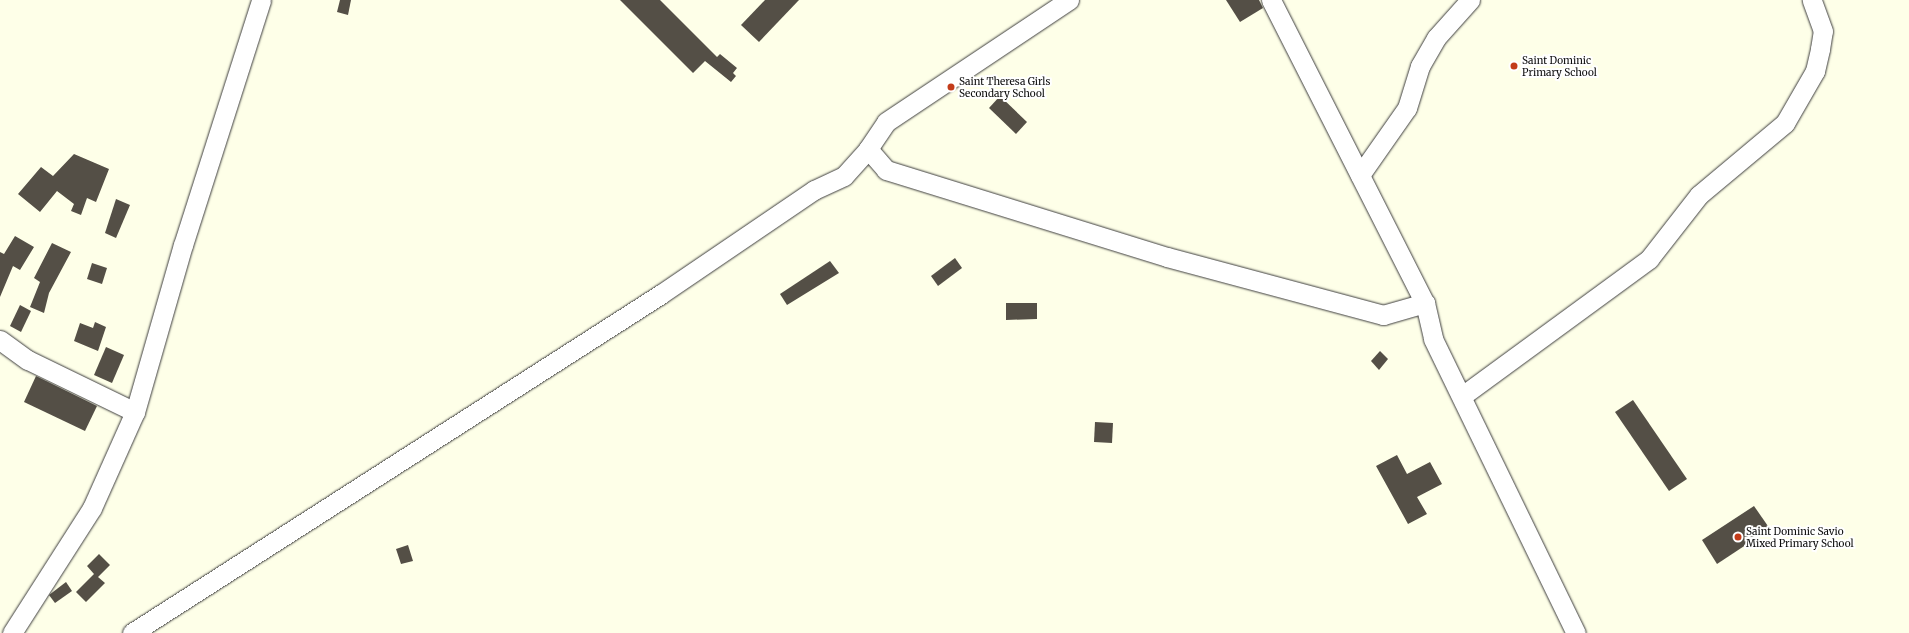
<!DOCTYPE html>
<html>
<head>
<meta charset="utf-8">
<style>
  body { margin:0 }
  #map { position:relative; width:1909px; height:633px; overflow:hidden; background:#feffe8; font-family:Merriweather,serif }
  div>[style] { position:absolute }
  .building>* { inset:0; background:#544f46 }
  .roads { filter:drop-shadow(0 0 1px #3d3d3d) drop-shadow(0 0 1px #3d3d3d) }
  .minor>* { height:19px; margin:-9.5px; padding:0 9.5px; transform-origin:9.5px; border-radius:9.5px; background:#fff }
  .dots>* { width:11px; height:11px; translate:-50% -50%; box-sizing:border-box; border:2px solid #fff; border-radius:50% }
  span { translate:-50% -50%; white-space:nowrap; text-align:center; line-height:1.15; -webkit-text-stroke:4px #fff; paint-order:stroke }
  .poi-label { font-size:10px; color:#0a0a0a }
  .left { translate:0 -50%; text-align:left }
</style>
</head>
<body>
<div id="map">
  <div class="building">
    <i style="clip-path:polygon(340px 0,351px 0,348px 15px,337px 12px)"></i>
    <i style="clip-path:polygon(620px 0,660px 0,717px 57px,720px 54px,737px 68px,733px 73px,736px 76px,731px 82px,705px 61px,693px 73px)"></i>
    <i style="clip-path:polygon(765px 0,799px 0,759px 42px,741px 25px)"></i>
    <i style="clip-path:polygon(1226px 0,1259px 0,1263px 8px,1240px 22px)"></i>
    <i style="clip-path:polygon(1000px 96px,1027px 122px,1016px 134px,989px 108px)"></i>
    <i style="clip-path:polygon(74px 154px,109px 169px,96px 202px,87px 198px,81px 215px,71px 211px,74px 204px,57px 191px,40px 212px,18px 194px,41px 167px,53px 176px)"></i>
    <i style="clip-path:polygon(116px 199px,130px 205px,116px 238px,105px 233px)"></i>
    <i style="clip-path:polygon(15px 236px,34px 247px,20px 270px,13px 266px,0 297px,0 252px,4px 254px)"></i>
    <i style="clip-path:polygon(52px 243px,71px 252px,49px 293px,44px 313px,30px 307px,40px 282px,34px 278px)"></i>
    <i style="clip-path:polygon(955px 258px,962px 268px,938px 286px,931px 276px)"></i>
    <i style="clip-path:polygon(830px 261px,839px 273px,787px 305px,780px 294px)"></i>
    <i style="clip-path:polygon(92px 263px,107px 268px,102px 284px,87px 279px)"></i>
    <i style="clip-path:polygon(1006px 303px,1037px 303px,1037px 319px,1006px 320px)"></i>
    <i style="clip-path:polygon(20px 305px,31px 311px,21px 332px,10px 326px)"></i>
    <i style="clip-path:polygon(95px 322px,106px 327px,98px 351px,74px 341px,80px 323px,93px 328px)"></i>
    <i style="clip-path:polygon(106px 347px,124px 355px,112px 383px,94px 375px)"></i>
    <i style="clip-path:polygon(1380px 351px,1388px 359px,1379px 370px,1371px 361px)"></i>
    <i style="clip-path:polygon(36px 376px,97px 406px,85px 431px,24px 402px)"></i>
    <i style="clip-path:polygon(1633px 400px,1687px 479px,1669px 491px,1615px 412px)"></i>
    <i style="clip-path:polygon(1095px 422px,1113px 423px,1112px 443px,1094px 442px)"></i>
    <i style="clip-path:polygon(1397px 455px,1407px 474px,1430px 462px,1442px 484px,1417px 497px,1427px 514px,1408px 524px,1376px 466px)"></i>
    <i style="clip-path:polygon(1754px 506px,1770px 529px,1717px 564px,1702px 540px)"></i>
    <i style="clip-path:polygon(408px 545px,413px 561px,401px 564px,396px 549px)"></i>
    <i style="clip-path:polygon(99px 554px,110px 565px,98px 577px,105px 583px,86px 602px,76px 592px,94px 574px,87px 566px)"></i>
    <i style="clip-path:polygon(66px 582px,72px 591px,55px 603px,49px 595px)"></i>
  </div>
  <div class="roads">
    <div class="minor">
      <i style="left:1271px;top:0;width:340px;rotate:63.1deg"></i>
      <i style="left:868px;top:149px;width:32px;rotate:-56deg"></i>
      <i style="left:886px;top:122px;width:220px;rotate:-33.7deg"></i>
      <i style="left:1360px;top:175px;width:82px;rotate:-55deg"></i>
      <i style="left:1407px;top:108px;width:44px;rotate:-72.8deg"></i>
      <i style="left:1420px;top:66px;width:32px;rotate:-60deg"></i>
      <i style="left:1436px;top:38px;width:51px;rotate:-48.2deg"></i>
      <i style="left:0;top:340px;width:34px;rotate:36deg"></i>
      <i style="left:28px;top:360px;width:119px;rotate:25.9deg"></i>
      <i style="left:1462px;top:396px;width:232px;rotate:-36.2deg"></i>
      <i style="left:1649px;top:259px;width:81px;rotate:-52deg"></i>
      <i style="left:1699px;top:195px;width:112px;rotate:-39.9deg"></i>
      <i style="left:1785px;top:123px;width:60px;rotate:-60deg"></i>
      <i style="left:1815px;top:71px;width:23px;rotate:-77deg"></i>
      <i style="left:1820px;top:49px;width:18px;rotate:-81deg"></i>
      <i style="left:1823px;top:31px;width:33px;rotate:-110deg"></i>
      <i style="left:12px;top:633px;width:148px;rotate:-57.4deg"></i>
      <i style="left:92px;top:508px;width:105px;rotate:-65.9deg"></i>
      <i style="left:135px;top:412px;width:174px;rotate:-74deg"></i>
      <i style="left:183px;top:245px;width:257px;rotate:-72.3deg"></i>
      <i style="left:132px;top:633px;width:628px;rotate:-32.65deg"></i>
      <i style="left:661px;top:294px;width:185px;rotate:-34.2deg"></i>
      <i style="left:814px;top:190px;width:33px;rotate:-25deg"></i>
      <i style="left:844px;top:176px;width:36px;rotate:-48deg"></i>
      <i style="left:868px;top:149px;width:28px;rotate:49deg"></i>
      <i style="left:886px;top:170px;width:294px;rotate:17.2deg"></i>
      <i style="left:1167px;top:257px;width:224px;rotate:15deg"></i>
      <i style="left:1383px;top:315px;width:44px;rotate:-15.9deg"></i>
      <i style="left:1425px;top:303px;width:37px;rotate:77deg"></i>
      <i style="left:1433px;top:339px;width:327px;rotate:64.1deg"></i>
    </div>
  </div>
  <div class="dots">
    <i style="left:1514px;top:66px;background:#c33c1a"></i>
    <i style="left:951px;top:87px;background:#c33c1a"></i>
    <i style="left:1738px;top:537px;background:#c33c1a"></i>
  </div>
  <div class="poi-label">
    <span class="left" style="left:1522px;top:66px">Saint Dominic<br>Primary School</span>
    <span class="left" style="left:959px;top:87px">Saint Theresa Girls<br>Secondary School</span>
    <span class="left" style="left:1746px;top:537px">Saint Dominic Savio<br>Mixed Primary School</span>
  </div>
</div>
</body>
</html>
